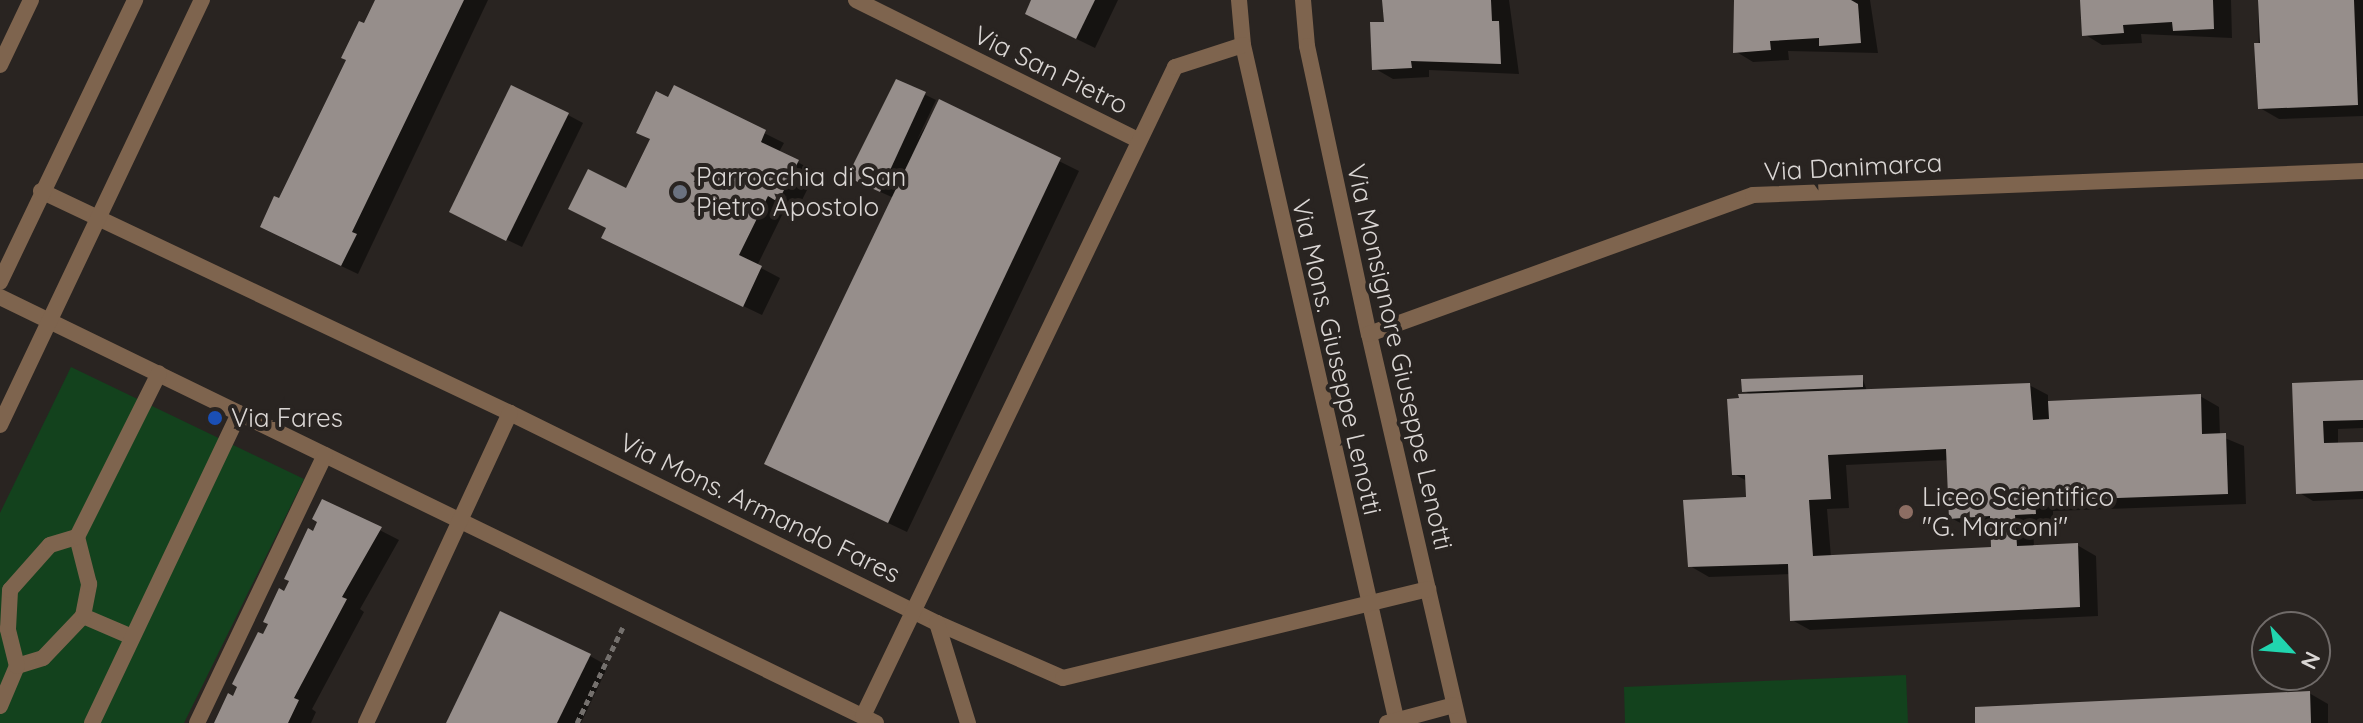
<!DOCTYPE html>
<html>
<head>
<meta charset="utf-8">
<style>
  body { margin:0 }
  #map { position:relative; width:2363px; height:723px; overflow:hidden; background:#292421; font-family:Quicksand,sans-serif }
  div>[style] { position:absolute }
  .green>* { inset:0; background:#13421d }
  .shadow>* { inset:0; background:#0007 }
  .building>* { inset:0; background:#968e8b }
  .path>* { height:5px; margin-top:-2.5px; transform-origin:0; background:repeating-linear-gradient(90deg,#74706d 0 6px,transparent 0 10px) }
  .lane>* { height:16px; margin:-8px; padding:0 8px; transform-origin:8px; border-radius:8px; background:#7e644e }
  .street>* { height:16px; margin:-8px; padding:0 8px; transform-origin:8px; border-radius:8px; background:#7e644e }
  .dots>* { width:22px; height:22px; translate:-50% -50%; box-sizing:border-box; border:4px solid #292421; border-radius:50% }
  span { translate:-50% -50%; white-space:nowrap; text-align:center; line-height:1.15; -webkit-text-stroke:8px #292421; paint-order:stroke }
  .street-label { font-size:26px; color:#dad6d4 }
  .poi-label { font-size:26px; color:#dad6d4 }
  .left { translate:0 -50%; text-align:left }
  .north { position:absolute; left:2251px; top:611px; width:80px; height:80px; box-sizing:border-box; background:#292421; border:2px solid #706b69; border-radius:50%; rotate:116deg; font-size:22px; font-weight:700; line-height:32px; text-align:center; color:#dad6d4 }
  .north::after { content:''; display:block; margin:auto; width:28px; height:36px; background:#21d5af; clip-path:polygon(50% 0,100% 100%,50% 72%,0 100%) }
</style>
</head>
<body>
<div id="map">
  <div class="green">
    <i style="clip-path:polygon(71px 367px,304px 479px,184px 723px,0 723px,0 513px)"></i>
    <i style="clip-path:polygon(1906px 675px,1908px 723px,1625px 723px,1624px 687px)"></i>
  </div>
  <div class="shadow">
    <i style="clip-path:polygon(377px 0,488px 0,358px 274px,280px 237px,280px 201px)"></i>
    <i style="clip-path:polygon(1032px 0,1118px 0,1095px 48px,1046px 24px)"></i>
    <i style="clip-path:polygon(1384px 0,1509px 0,1519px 74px,1429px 70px,1429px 77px,1393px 79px,1374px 68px,1386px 24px)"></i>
    <i style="clip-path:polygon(1734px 0,1870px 0,1878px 53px,1788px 51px,1789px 60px,1753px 62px,1735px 51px)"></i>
    <i style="clip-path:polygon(2082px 0,2231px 0,2232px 38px,2141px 34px,2142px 43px,2102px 45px,2084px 34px)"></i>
    <i style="clip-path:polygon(2258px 0,2363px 0,2363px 116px,2279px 119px,2260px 108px)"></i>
    <i style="clip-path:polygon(897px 81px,936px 100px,917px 140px,940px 102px,1079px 171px,907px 532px,785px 474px,894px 198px,860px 183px)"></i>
    <i style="clip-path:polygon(675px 88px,784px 143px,779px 152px,816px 172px,797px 210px,787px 205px,757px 266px,780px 278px,762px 315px,622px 248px,627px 190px)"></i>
    <i style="clip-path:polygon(568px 115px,583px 123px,522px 247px,466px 220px)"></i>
    <i style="clip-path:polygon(evenodd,1862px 377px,1867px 391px,2029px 385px,2048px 395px,2048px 403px,2200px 396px,2219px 407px,2220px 436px,2244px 446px,2246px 504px,2053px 511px,2053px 524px,2033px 525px,2034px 547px,2077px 545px,2096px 556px,2098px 616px,1810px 630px,1792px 620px,1791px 574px,1709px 577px,1690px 566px,1748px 499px,1747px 481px,1734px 474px,1752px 395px,1744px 391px,1862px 377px,1949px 460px,1951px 518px,1970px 528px,1992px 527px,1994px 549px,1831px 557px,1827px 509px,1849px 508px,1846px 465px,1949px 460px)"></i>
    <i style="clip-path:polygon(2363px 382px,2363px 428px,2338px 429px,2338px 444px,2363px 444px,2363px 499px,2313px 501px,2298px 492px,2294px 384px)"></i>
    <i style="clip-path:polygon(323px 501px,399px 540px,360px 609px,364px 612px,312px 709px,316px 712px,311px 723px,216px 723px,234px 699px,285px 593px,320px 521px)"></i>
    <i style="clip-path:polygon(590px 656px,608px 666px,581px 723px,448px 723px)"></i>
    <i style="clip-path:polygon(2309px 693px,2328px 704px,2328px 723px,1977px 723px)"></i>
  </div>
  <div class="building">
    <i style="clip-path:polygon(375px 0,464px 0,352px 232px,357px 234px,341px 266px,260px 227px,274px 196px,279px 198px,346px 60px,341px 58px,359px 21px,364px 23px)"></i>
    <i style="clip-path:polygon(1031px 0,1095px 0,1076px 39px,1025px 14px)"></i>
    <i style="clip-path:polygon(1382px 0,1491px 0,1492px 21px,1499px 21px,1501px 64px,1411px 61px,1412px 68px,1372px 70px,1370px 22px,1384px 22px)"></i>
    <i style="clip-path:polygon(1734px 0,1851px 0,1858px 4px,1861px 43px,1819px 46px,1819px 38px,1770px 41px,1771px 50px,1733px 53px)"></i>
    <i style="clip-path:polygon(2080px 0,2213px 0,2214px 29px,2173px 31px,2172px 22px,2123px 25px,2124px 33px,2082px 36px)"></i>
    <i style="clip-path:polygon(2258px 0,2354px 0,2358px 105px,2258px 109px,2254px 43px,2260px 43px)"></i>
    <i style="clip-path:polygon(896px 79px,926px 92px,880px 192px,847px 177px)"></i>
    <i style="clip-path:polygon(511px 85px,569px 113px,506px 241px,449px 212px)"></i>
    <i style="clip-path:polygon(674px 85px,766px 130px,761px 142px,799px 160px,778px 202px,768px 196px,739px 255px,762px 266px,743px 307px,601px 238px,606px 228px,568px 209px,588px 169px,626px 188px,650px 139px,636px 133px,656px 91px,668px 97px)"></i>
    <i style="clip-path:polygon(939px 99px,1061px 158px,888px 523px,764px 464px)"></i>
    <i style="clip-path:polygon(1863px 375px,1863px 387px,1742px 392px,1741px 379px)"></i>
    <i style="clip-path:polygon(2363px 380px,2363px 420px,2323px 421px,2324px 443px,2363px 442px,2363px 491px,2296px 494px,2292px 383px)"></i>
    <i style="clip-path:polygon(evenodd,2030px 383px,2033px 420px,2049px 419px,2048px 401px,2201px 394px,2202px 434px,2226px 433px,2228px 494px,2035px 501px,2036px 514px,2015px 515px,2017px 546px,2078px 543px,2080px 607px,1790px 621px,1788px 564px,1688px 567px,1683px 500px,1746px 497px,1745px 475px,1732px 475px,1727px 399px,1739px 398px,1738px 394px,2030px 383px,1946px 449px,1949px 519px,1990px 516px,1991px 547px,1813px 556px,1809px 500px,1831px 499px,1828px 455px,1946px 449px)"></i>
    <i style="clip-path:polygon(322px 499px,382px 527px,342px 597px,347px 599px,294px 698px,299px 700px,288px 723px,214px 723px,228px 693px,233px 696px,237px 687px,232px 684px,258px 632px,263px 634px,268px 624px,263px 622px,279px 588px,284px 591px,289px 581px,284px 579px,308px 528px,313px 531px,317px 522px,312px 519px)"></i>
    <i style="clip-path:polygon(500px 611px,591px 654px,557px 723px,446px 723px)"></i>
    <i style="clip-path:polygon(2310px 691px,2311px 723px,1975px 723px,1975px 707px)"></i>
  </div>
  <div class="path">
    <i style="left:577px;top:723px;width:106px;rotate:-64.4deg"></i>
  </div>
  <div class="lane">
    <i style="left:0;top:65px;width:72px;rotate:-64.5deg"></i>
  </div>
  <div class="street">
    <i style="left:856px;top:0;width:315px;rotate:26.4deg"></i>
    <i style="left:1239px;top:0;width:45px;rotate:84.9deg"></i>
    <i style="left:1243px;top:45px;width:695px;rotate:77.2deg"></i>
    <i style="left:1303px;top:0;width:46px;rotate:85deg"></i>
    <i style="left:1307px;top:46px;width:295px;rotate:77.9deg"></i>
    <i style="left:1369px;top:334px;width:399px;rotate:77deg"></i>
    <i style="left:41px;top:191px;width:519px;rotate:25.33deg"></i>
    <i style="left:510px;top:413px;width:476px;rotate:26.2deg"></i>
    <i style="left:937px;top:623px;width:137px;rotate:23.6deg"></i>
    <i style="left:1063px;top:678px;width:376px;rotate:-13.7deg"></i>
    <i style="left:0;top:282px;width:313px;rotate:-64.4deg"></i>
    <i style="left:0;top:297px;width:974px;rotate:25.93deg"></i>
    <i style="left:1369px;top:334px;width:408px;rotate:-19.9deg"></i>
    <i style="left:1753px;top:195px;width:610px;rotate:-2.25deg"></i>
    <i style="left:0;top:425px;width:471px;rotate:-64.6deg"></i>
    <i style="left:83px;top:616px;width:53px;rotate:23.2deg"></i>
    <i style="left:937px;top:623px;width:105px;rotate:72.8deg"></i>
    <i style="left:17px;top:666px;width:27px;rotate:-17deg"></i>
    <i style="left:43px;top:658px;width:58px;rotate:-46.4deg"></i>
    <i style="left:83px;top:616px;width:33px;rotate:-79deg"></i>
    <i style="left:89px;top:584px;width:49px;rotate:-104.3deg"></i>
    <i style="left:0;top:706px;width:43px;rotate:-67deg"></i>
    <i style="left:17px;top:666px;width:38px;rotate:-104deg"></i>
    <i style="left:8px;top:629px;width:39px;rotate:-87deg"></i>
    <i style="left:10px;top:590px;width:60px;rotate:-48.4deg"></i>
    <i style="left:50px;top:545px;width:28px;rotate:-17deg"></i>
    <i style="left:77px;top:537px;width:183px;rotate:-63.4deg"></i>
    <i style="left:863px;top:716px;width:720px;rotate:-64.32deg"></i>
    <i style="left:1175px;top:67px;width:71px;rotate:-17.9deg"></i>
    <i style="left:92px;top:723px;width:343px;rotate:-64.6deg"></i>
    <i style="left:197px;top:723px;width:297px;rotate:-64.5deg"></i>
    <i style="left:366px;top:723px;width:342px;rotate:-65.1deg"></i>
    <i style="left:1387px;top:723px;width:69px;rotate:-15deg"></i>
  </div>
  <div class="dots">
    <i style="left:680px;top:192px;background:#6b7280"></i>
    <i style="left:215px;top:418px;background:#1a4fb4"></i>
    <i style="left:1906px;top:512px;background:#8d6e63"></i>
  </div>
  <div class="street-label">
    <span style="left:1051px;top:70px;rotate:26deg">Via San Pietro</span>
    <span style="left:1853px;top:167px;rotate:-3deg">Via Danimarca</span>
    <span style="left:1337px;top:357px;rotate:77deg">Via Mons. Giuseppe Lenotti</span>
    <span style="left:1400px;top:357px;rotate:77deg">Via Monsignore Giuseppe Lenotti</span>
    <span style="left:760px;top:508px;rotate:26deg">Via Mons. Armando Fares</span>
  </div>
  <div class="poi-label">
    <span class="left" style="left:696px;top:192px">Parrocchia di San<br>Pietro Apostolo</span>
    <span class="left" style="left:231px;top:418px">Via Fares</span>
    <span class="left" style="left:1922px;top:512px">Liceo Scientifico<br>"G. Marconi"</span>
  </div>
  <div class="north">N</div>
</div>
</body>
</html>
